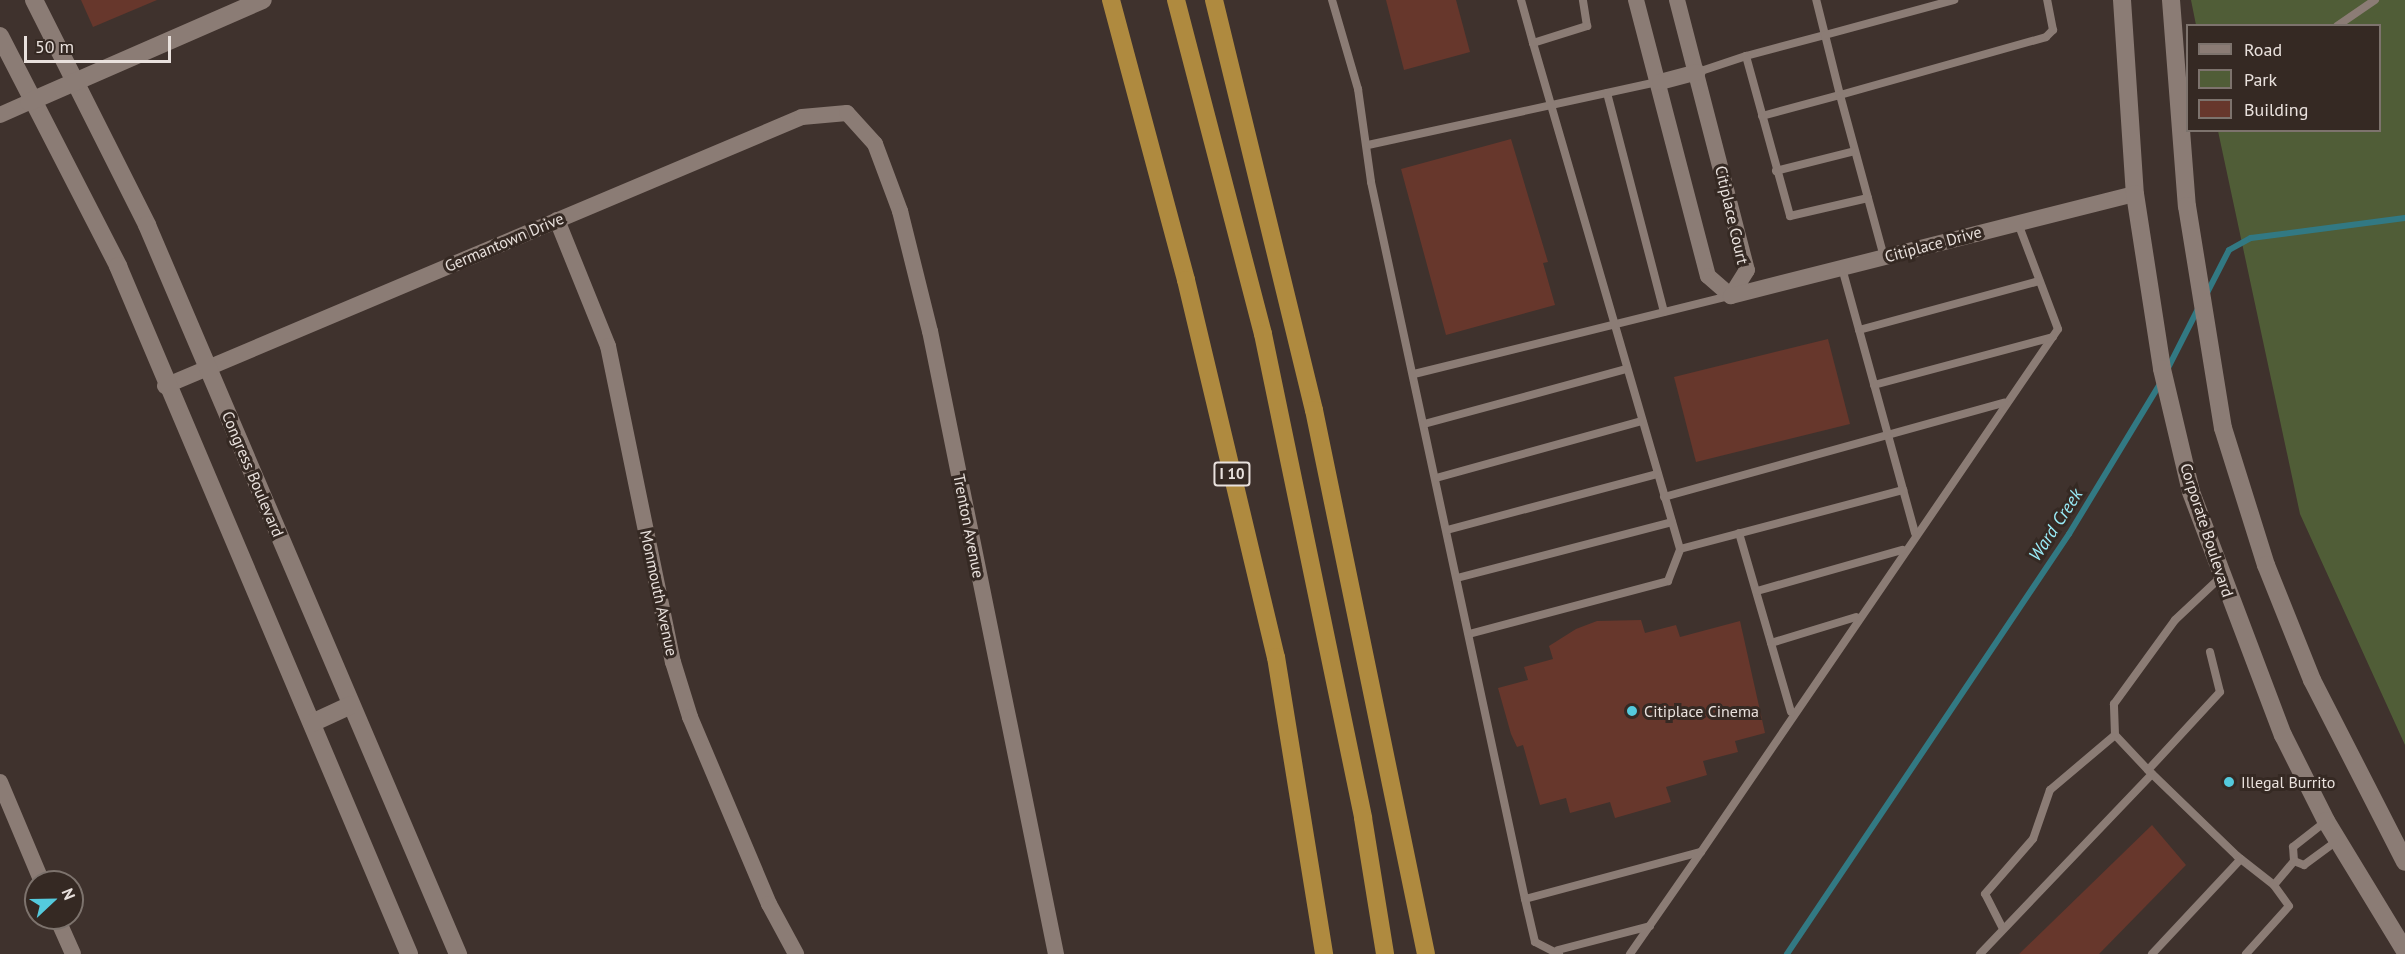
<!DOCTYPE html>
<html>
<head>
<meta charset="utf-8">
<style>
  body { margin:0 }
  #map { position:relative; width:2405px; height:954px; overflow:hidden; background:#3f322d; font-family:"PT Sans",sans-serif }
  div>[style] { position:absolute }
  .green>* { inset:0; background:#505d37 }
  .stream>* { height:6px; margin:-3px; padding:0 3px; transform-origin:3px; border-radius:3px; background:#327983 }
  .building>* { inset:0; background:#67372c }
  .lane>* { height:8px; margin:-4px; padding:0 4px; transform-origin:4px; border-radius:4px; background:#8b7c75 }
  .street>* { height:16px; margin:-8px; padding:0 8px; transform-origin:8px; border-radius:8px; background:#8b7c75 }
  .secondary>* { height:18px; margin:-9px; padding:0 9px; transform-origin:9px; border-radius:9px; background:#8b7c75 }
  .highway>* { height:18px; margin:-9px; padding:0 9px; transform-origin:9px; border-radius:9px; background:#af8a3f }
  .dots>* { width:16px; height:16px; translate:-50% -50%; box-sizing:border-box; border:3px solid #352923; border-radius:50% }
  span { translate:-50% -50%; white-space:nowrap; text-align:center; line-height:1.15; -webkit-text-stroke:6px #352923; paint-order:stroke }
  .shield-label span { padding:2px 4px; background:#352923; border:2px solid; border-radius:4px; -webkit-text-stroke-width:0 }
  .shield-label { font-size:15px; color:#e9e1dd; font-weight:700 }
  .street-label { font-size:16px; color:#e9e1dd }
  .poi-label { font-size:16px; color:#e9e1dd }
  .left { translate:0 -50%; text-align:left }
  .water-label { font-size:18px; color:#9aecf8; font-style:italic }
  .legend { position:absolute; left:2186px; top:24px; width:195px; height:108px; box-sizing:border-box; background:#352923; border:2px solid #7d736d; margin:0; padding:8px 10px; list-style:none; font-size:18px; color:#e9e1dd }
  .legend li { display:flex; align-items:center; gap:12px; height:30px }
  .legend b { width:30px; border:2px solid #7d736d }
  .north { position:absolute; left:24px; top:870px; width:60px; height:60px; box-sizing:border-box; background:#352923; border:2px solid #7d736d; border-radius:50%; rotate:68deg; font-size:16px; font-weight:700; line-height:24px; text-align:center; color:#e9e1dd }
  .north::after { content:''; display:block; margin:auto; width:21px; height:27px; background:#54cadd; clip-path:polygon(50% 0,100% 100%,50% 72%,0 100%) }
  .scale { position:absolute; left:24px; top:36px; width:147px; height:27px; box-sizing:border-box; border:3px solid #e9e1dd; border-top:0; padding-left:8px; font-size:18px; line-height:21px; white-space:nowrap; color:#e9e1dd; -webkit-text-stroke:4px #352923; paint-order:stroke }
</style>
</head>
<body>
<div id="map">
  <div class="green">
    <i style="clip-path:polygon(2191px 0,2405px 0,2405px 745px,2300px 514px,2218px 131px,2380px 130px,2380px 26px,2196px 25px)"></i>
  </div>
  <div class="stream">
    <i style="left:2207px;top:293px;width:48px;rotate:-62.9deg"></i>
    <i style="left:2229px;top:250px;width:25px;rotate:-29deg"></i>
    <i style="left:2251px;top:238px;width:155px;rotate:-7.4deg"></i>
    <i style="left:2167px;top:370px;width:71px;rotate:-63.1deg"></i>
    <i style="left:1787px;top:954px;width:506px;rotate:-56.12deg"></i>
    <i style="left:2069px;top:534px;width:178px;rotate:-58.8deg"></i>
  </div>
  <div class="building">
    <i style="clip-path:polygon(81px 0,157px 0,93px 27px)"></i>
    <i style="clip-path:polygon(1386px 0,1456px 0,1470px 52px,1404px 70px)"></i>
    <i style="clip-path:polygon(1511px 139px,1548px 262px,1543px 263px,1555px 305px,1446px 335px,1401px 169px)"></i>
    <i style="clip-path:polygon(1828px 339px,1850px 424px,1696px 462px,1674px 377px)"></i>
    <i style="clip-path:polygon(1641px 620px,1645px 633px,1676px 625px,1680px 637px,1740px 621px,1765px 733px,1735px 741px,1738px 752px,1703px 761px,1707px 775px,1666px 787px,1671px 802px,1615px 818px,1610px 802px,1570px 813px,1566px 798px,1540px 805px,1523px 745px,1517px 747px,1511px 734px,1498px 688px,1528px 680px,1524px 667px,1553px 659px,1549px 646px,1576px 629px,1597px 621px)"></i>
    <i style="clip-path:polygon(2152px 825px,2186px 865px,2099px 954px,2019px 954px)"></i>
  </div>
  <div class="lane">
    <i style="left:1332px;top:0;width:93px;rotate:73.7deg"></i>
    <i style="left:1358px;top:89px;width:94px;rotate:82deg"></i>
    <i style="left:1371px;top:182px;width:733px;rotate:77.88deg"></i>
    <i style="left:1525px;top:899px;width:182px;rotate:-15deg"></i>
    <i style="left:1701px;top:852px;width:633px;rotate:-55.68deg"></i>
    <i style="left:2058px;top:329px;width:113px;rotate:-110.7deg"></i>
    <i style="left:1521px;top:0;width:45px;rotate:74.4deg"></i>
    <i style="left:2337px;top:26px;width:46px;rotate:-34.4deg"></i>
    <i style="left:1746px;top:56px;width:82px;rotate:-14.9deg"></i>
    <i style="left:1825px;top:35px;width:36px;rotate:-104deg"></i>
    <i style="left:1698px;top:72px;width:51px;rotate:-18.4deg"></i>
    <i style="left:1746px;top:56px;width:166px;rotate:74.6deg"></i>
    <i style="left:1790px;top:216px;width:80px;rotate:-13deg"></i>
    <i style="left:1607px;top:93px;width:226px;rotate:75.4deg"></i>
    <i style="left:1762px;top:116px;width:81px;rotate:-15.1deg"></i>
    <i style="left:1840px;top:95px;width:62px;rotate:-104deg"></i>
    <i style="left:1825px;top:35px;width:134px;rotate:-15.2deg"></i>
    <i style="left:1368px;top:145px;width:297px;rotate:-12.3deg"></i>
    <i style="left:1776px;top:171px;width:81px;rotate:-14.2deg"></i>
    <i style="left:1884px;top:257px;width:168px;rotate:-105.2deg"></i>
    <i style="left:1840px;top:95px;width:214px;rotate:-15.7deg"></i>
    <i style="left:2046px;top:37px;width:10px;rotate:-45deg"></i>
    <i style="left:2053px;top:30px;width:31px;rotate:-101deg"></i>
    <i style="left:1842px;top:268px;width:275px;rotate:74.6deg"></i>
    <i style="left:1859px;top:330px;width:187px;rotate:-15.2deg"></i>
    <i style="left:1414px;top:374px;width:325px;rotate:-13.9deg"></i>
    <i style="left:1874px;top:385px;width:185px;rotate:-15deg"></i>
    <i style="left:1424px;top:424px;width:209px;rotate:-15.2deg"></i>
    <i style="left:1436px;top:478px;width:214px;rotate:-15.5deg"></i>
    <i style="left:1664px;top:497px;width:353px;rotate:-15.5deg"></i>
    <i style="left:1447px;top:530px;width:218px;rotate:-14.9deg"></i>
    <i style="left:1739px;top:533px;width:186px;rotate:73.8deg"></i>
    <i style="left:1680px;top:549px;width:231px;rotate:-14.8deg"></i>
    <i style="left:1457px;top:578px;width:222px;rotate:-14.6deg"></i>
    <i style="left:1757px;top:591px;width:151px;rotate:-15.8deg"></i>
    <i style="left:1469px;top:634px;width:206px;rotate:-14.9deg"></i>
    <i style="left:1668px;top:581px;width:34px;rotate:-69deg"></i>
    <i style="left:1680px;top:549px;width:527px;rotate:-106.2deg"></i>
    <i style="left:1533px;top:43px;width:57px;rotate:-17.5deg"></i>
    <i style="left:1587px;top:26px;width:26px;rotate:-99deg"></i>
    <i style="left:1771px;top:643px;width:89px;rotate:-17deg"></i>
    <i style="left:2210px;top:652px;width:41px;rotate:76deg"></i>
    <i style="left:2220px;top:692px;width:106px;rotate:132.7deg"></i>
    <i style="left:2148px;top:770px;width:48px;rotate:-133.3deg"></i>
    <i style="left:2115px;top:735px;width:31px;rotate:-92deg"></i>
    <i style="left:2114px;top:704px;width:104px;rotate:-54deg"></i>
    <i style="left:2175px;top:620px;width:63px;rotate:-43.1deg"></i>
    <i style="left:2148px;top:770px;width:124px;rotate:44deg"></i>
    <i style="left:2237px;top:856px;width:47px;rotate:38.1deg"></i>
    <i style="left:2274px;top:885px;width:31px;rotate:-50deg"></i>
    <i style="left:2294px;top:861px;width:14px;rotate:-94deg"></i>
    <i style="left:2293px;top:847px;width:42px;rotate:-38.2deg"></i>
    <i style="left:2294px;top:861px;width:11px;rotate:22deg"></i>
    <i style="left:2304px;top:865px;width:42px;rotate:-36.3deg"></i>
    <i style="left:1525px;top:899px;width:44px;rotate:76.9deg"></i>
    <i style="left:1535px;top:942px;width:27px;rotate:27deg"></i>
    <i style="left:2002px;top:927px;width:37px;rotate:-117deg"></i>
    <i style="left:1985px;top:894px;width:73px;rotate:-48.9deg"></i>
    <i style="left:2033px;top:839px;width:52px;rotate:-70.9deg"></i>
    <i style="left:2050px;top:790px;width:85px;rotate:-40.2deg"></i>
    <i style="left:1558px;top:950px;width:95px;rotate:-14.6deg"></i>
    <i style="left:1630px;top:954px;width:124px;rotate:-55.2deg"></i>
    <i style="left:1980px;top:954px;width:249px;rotate:-46.3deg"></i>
    <i style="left:2152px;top:954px;width:130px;rotate:-46.9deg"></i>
    <i style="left:2246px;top:954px;width:64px;rotate:-48.1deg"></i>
    <i style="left:2289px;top:906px;width:26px;rotate:-126deg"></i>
  </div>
  <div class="street">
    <i style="left:1636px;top:0;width:285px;rotate:75.4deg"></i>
    <i style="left:1708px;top:276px;width:30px;rotate:41deg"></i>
    <i style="left:1677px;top:0;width:279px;rotate:75.5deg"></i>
    <i style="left:1747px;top:270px;width:31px;rotate:122deg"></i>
    <i style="left:1660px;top:82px;width:39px;rotate:-15deg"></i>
    <i style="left:0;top:115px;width:32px;rotate:-24deg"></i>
    <i style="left:557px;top:220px;width:136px;rotate:68deg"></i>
    <i style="left:608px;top:346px;width:323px;rotate:78.4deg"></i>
    <i style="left:673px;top:662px;width:58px;rotate:72.8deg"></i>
    <i style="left:690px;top:717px;width:203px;rotate:67.1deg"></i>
    <i style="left:769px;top:904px;width:57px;rotate:61.6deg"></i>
    <i style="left:1731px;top:296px;width:417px;rotate:-14.2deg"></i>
    <i style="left:165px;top:386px;width:691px;rotate:-22.89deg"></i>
    <i style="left:802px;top:117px;width:45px;rotate:-5.1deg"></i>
    <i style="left:847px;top:113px;width:42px;rotate:47.9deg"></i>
    <i style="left:875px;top:144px;width:72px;rotate:69.5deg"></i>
    <i style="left:900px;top:211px;width:124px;rotate:76deg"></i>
    <i style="left:930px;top:331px;width:636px;rotate:78.57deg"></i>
    <i style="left:0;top:782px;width:108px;rotate:67.2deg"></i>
    <i style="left:57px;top:918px;width:39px;rotate:66deg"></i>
  </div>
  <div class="secondary">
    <i style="left:34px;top:0;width:252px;rotate:63.3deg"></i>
    <i style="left:147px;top:225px;width:793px;rotate:66.9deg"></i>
    <i style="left:2122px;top:0;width:194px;rotate:86.2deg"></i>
    <i style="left:2135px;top:194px;width:177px;rotate:81.2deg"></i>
    <i style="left:2162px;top:369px;width:126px;rotate:76.7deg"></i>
    <i style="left:2191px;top:492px;width:260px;rotate:69.3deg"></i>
    <i style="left:2283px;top:735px;width:96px;rotate:63.4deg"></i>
    <i style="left:2326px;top:821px;width:152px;rotate:58.7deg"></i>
    <i style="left:2171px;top:0;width:207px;rotate:85.6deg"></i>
    <i style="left:2187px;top:206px;width:225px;rotate:80.8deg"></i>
    <i style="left:2223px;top:428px;width:144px;rotate:72.6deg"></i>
    <i style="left:2266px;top:565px;width:124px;rotate:68.2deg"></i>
    <i style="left:2312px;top:680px;width:204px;rotate:62.9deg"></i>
    <i style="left:0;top:36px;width:259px;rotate:62.8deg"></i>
    <i style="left:118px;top:266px;width:747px;rotate:67.07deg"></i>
    <i style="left:29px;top:102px;width:255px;rotate:-23.6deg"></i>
    <i style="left:312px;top:723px;width:43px;rotate:-24.8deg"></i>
  </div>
  <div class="highway">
    <i style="left:1111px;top:0;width:290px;rotate:75deg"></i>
    <i style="left:1186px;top:280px;width:388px;rotate:76.6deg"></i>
    <i style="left:1276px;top:657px;width:301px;rotate:80.8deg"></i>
    <i style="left:1176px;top:0;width:345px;rotate:75.4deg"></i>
    <i style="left:1263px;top:334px;width:494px;rotate:78.3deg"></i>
    <i style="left:1363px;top:818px;width:138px;rotate:80.8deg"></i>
    <i style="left:1214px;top:0;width:422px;rotate:76.3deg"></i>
    <i style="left:1314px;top:410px;width:555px;rotate:78.37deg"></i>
  </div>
  <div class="dots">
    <i style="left:1632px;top:711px;background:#54cadd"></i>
    <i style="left:2229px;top:782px;background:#54cadd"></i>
  </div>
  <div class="shield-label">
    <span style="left:1232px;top:474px">I 10</span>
  </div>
  <div class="street-label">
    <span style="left:1732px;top:215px;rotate:77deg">Citiplace Court</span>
    <span style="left:504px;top:242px;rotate:-23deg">Germantown Drive</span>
    <span style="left:1933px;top:244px;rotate:-15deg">Citiplace Drive</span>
    <span style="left:253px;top:474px;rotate:67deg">Congress Boulevard</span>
    <span style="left:969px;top:526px;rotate:79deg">Trenton Avenue</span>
    <span style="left:2207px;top:530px;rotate:72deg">Corporate Boulevard</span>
    <span style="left:659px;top:593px;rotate:78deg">Monmouth Avenue</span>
  </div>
  <div class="poi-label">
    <span class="left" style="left:1644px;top:711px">Citiplace Cinema</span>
    <span class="left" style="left:2241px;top:782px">Illegal Burrito</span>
  </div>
  <div class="water-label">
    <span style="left:2056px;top:525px;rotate:-57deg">Ward Creek</span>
  </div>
  <ul class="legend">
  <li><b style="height:8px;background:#8b7c75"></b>Road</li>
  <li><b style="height:16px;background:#505d37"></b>Park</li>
  <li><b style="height:16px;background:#67372c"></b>Building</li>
  </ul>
  <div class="north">N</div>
  <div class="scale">50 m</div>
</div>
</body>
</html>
